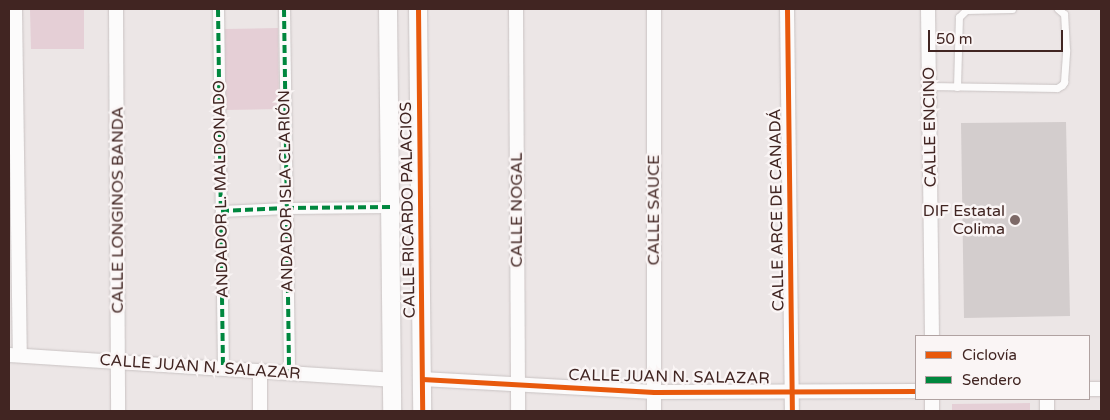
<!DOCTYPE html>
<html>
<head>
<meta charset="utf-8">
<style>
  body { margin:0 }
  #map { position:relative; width:1110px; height:420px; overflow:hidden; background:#ece6e6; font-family:"Varela Round",sans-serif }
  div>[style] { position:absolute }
  .green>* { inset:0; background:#e5cfd6 }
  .building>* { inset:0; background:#d3cdcd }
  .roads { filter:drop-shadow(0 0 1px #c9c3c3) drop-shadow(0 0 1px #c9c3c3) }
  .service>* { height:7px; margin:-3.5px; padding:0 3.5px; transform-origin:3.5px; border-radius:3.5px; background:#fcfbfb }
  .pedestrian>* { height:11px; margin:-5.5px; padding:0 5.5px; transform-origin:5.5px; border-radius:5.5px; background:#fcfbfb }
  .minor>* { height:14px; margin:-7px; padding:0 7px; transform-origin:7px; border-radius:7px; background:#fcfbfb }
  .tertiary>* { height:18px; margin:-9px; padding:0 9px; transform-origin:9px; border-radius:9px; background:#fcfbfb }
  .quiet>* { height:4px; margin-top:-2px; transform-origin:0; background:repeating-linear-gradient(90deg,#00873e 0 8px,transparent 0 12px) }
  .cycleway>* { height:5px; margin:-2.5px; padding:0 2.5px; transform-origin:2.5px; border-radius:2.5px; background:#e8590c }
  .dots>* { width:14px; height:14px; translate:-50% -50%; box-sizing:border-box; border:2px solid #faf5f5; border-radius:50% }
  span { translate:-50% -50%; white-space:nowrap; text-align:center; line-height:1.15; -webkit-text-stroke:5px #faf5f5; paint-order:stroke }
  .street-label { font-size:16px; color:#412522 }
  .poi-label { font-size:16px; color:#412522 }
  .right { translate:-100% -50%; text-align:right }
  .frame { position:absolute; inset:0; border:10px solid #412522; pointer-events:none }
  .legend { position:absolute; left:915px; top:335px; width:175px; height:65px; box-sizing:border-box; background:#faf5f5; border:1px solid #b0a2a1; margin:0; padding:6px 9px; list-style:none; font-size:15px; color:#412522 }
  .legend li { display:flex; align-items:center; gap:10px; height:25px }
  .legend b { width:25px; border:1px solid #b0a2a1 }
  .scale { position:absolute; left:928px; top:30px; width:135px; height:22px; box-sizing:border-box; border:2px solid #412522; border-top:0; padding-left:6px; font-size:15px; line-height:18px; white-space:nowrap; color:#412522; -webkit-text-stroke:4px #faf5f5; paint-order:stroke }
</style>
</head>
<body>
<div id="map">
  <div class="green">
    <i style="clip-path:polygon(30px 9px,84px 9px,84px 49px,31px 49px)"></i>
    <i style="clip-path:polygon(278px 28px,279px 109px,225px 110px,224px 29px)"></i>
    <i style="clip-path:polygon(1030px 403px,1030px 411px,952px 411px,952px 404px)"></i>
  </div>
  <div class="building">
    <i style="clip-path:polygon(1066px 122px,1070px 316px,964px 318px,961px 123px)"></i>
  </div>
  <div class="roads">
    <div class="service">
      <i style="left:929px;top:86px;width:128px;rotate:0.9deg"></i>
      <i style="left:1057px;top:88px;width:6px;rotate:-31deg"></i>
      <i style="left:1062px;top:85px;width:4px;rotate:-56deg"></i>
      <i style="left:1064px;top:82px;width:32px;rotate:-86deg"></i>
      <i style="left:1066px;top:50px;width:36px;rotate:-93deg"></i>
      <i style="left:1064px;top:14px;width:8px;rotate:-140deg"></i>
      <i style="left:957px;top:87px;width:70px;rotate:-88.4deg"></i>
      <i style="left:959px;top:17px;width:10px;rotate:-45deg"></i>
      <i style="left:966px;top:10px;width:46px;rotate:-1.2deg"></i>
    </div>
    <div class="pedestrian">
      <i style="left:218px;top:9px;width:360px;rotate:89.2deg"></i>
      <i style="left:284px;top:9px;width:364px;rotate:89.2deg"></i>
      <i style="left:221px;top:211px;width:65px;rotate:-2.6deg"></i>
      <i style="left:286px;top:208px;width:104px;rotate:-0.6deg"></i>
    </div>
    <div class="minor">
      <i style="left:15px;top:9px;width:346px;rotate:89.2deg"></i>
      <i style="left:116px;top:9px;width:402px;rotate:89.7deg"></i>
      <i style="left:516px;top:9px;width:402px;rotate:89.7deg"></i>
      <i style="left:654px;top:9px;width:402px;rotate:90deg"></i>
      <i style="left:787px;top:9px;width:402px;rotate:89.3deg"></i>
      <i style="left:928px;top:9px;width:327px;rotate:89.3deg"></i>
      <i style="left:9px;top:355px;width:384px;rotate:3.7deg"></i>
      <i style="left:422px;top:379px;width:232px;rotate:3.2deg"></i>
      <i style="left:654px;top:392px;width:262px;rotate:-0.2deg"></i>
      <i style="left:1089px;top:389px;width:12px"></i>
      <i style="left:932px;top:399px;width:12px;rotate:90deg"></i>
      <i style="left:1047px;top:399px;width:12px;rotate:90deg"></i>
      <i style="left:260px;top:411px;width:40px;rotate:-90deg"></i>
    </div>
    <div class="tertiary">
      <i style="left:388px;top:9px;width:402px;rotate:89.4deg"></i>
      <i style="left:418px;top:9px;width:402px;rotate:89.4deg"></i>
    </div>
  </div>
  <div class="quiet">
    <i style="left:218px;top:9px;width:360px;rotate:89.2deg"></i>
    <i style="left:284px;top:9px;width:364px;rotate:89.2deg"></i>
    <i style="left:221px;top:211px;width:65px;rotate:-2.6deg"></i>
    <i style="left:286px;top:208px;width:104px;rotate:-0.6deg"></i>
  </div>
  <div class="cycleway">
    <i style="left:418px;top:9px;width:402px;rotate:89.4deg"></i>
    <i style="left:787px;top:9px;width:402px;rotate:89.3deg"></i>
    <i style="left:422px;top:379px;width:232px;rotate:3.2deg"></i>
    <i style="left:654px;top:392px;width:262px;rotate:-0.2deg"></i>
  </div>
  <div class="dots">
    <i style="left:1015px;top:220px;background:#7d6967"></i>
  </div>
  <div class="street-label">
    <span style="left:930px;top:127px;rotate:-91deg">CALLE ENCINO</span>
    <span style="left:221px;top:189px;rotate:-91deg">ANDADOR L. MALDONADO</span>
    <span style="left:286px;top:191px;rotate:-91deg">ANDADOR ISLA CLARIÓN</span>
    <span style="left:118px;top:210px;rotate:-90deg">CALLE LONGINOS BANDA</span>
    <span style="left:408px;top:210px;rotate:-91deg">CALLE RICARDO PALACIOS</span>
    <span style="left:517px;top:210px;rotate:-90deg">CALLE NOGAL</span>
    <span style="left:654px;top:210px;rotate:-90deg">CALLE SAUCE</span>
    <span style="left:777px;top:210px;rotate:-91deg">CALLE ARCE DE CANADÁ</span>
    <span style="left:200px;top:367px;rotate:4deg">CALLE JUAN N. SALAZAR</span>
    <span style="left:669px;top:377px;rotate:1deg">CALLE JUAN N. SALAZAR</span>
  </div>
  <div class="poi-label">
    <span class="right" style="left:1005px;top:220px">DIF Estatal<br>Colima</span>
  </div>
  <div class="frame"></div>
  <ul class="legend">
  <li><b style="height:6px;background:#e8590c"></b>Ciclovía</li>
  <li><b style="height:6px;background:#00873e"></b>Sendero</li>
  </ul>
  <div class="scale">50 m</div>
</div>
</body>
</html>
